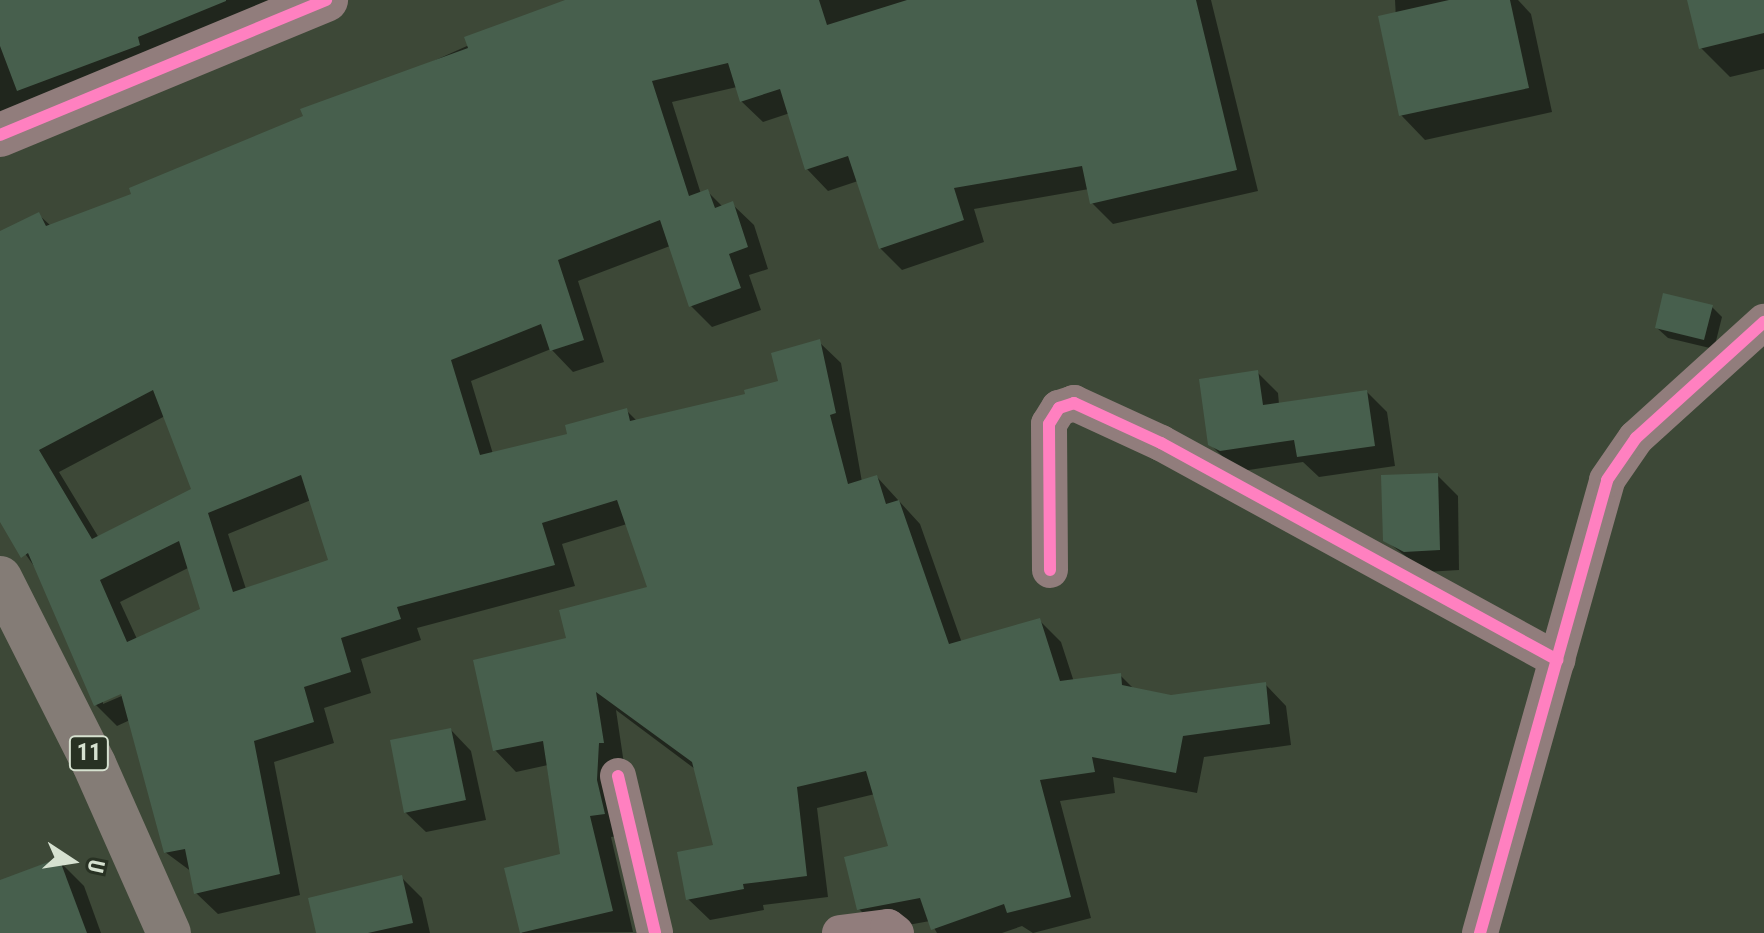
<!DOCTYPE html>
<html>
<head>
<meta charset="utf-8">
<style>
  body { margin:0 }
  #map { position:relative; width:1764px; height:933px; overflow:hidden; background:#3d4837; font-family:"Roboto Condensed",sans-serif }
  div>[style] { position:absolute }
  .shadow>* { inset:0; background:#0007 }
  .building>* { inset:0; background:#475f4d }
  .minor>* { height:36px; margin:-18px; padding:0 18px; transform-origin:18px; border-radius:18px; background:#917d7c }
  .tertiary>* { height:44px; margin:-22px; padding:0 22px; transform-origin:22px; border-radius:22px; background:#917d7c }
  .trunk>* { height:44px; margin:-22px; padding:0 22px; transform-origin:22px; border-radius:22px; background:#847c76 }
  .cycleway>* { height:12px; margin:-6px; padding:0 6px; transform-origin:6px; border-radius:6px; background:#ff80c0 }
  span { translate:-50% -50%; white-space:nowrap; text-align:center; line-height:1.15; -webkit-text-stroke:8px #283123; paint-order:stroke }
  .shield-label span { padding:2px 6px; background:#283123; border:2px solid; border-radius:6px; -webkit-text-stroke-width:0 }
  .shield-label { font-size:24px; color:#d6e1d0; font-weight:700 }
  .north { position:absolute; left:32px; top:821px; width:80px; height:80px; -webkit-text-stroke:6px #283123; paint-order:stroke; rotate:102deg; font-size:22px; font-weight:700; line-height:32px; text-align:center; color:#d6e1d0 }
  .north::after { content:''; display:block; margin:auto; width:28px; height:36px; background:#d6e1d0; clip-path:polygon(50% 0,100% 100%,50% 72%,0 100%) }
</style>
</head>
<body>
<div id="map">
  <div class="shadow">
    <i style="clip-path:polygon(0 0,342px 0,0 130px)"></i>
    <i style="clip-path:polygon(evenodd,570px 0,1211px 0,1258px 191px,1113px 224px,1092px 203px,1089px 189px,974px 209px,984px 242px,902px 270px,880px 248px,858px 181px,828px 191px,807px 169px,790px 113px,763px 122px,741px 101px,737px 87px,672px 102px,701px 194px,708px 192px,723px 207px,732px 204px,754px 225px,768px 269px,749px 275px,761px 310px,712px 327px,691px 306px,670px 246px,578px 281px,604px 362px,573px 372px,551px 349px,471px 381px,493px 454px,570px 436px,626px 410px,638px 422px,747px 396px,781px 382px,819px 342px,841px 363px,862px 482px,877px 477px,920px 524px,962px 643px,1040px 621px,1061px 642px,1074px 682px,1120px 675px,1134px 689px,1171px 697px,1265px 684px,1286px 706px,1291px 745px,1204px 757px,1197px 793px,1113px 777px,1115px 793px,1060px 801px,1091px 918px,1033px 933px,1022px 926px,1002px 933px,937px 933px,930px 921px,880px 930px,859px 909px,890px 848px,875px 794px,817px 808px,828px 897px,763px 905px,764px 910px,710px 920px,688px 899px,715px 847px,695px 769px,616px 710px,624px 764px,626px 835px,611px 837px,633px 932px,522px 933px,507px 869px,563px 856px,548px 765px,516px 772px,495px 750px,569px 640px,649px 589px,627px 524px,562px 544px,575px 586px,417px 628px,421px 640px,361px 659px,371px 693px,324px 708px,334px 743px,274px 762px,300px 895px,218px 914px,196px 893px,192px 872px,165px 852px,130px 720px,117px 726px,95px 704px,39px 573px,0 519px,0 235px,39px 215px,51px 226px,134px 195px,570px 0,165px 416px,194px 490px,99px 538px,59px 472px,165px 416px,570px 0,311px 500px,330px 561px,246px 589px,228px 534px,311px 500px,570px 0,190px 567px,203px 610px,137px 639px,120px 602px,190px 567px,570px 0,129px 688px,131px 692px,103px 704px,103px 700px,129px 688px)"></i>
    <i style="clip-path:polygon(1395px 0,1518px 0,1531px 14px,1552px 112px,1425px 140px,1401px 115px)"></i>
    <i style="clip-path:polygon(1689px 0,1764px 0,1764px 69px,1730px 77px,1701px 48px)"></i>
    <i style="clip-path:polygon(1712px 307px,1722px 317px,1714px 349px,1668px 338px,1657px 328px)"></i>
    <i style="clip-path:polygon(1257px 372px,1278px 393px,1279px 404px,1367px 392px,1387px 412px,1395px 466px,1319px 477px,1303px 462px,1242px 471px,1231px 465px,1210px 444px)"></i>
    <i style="clip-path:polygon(1437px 475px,1458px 496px,1459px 570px,1426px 572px,1385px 540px)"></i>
    <i style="clip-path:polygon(451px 730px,471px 751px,486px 820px,426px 832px,405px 812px)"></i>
    <i style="clip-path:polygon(58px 860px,84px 886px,101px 933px,0 933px,0 882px)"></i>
    <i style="clip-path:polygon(402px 878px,422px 898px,430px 933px,318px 933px)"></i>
  </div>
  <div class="building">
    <i style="clip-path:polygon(0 0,226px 0,226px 1px,138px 37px,140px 45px,17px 91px,0 46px)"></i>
    <i style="clip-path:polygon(evenodd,565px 0,819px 0,827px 25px,907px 0,1196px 0,1237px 170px,1090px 204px,1082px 166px,954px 188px,964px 220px,879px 249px,848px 156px,805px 170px,780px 89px,740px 102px,728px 63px,652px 81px,689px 196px,708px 189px,715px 208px,733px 201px,748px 247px,729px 254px,741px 288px,689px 307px,660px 220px,558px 260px,584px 340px,550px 351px,541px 324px,451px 360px,480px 455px,567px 434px,565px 425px,627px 408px,630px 421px,745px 394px,744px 390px,778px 381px,771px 353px,820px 339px,836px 413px,830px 415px,848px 484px,877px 475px,886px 504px,899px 500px,949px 644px,1040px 618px,1060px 681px,1121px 673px,1122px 685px,1171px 695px,1266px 682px,1270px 724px,1183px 736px,1176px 773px,1092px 757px,1095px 772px,1040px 780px,1071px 897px,1007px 913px,1004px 904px,931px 930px,920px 898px,857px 910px,844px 857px,888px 846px,866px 771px,797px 787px,807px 876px,743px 884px,744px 889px,686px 900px,677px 852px,713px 845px,692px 762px,596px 692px,604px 743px,599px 743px,597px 780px,605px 814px,590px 816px,613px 911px,520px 933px,504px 868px,560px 854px,543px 741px,493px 751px,473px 660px,566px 638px,559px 610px,647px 587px,617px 500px,542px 523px,555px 565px,397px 607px,401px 619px,341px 638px,351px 672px,304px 687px,314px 722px,254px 741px,280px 874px,194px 894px,185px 849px,164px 853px,121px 694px,94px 706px,28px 553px,21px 558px,0 522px,0 231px,39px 212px,46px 226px,131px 194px,129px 188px,303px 116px,300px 109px,468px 48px,464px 37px,565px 0,153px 390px,191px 489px,92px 539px,39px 450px,153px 390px,565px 0,301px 475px,328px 560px,233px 592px,208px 513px,301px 475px,565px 0,179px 541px,200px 609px,127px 642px,100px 580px,179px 541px)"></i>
    <i style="clip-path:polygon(1449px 0,1510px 0,1529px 88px,1399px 116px,1378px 16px)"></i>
    <i style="clip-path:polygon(1687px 0,1764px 0,1764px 33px,1699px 49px)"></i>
    <i style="clip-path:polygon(1663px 293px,1713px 305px,1704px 340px,1655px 328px)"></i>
    <i style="clip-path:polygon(1258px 370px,1263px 405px,1367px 390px,1375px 446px,1297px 457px,1294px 440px,1220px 451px,1208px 445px,1199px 379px)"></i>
    <i style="clip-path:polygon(1438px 473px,1440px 550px,1404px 552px,1383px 541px,1381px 475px)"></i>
    <i style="clip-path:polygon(451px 728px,466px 800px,404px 813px,390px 740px)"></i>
    <i style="clip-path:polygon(59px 858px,87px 933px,0 933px,0 880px)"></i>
    <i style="clip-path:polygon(402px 875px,413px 923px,368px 933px,316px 933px,308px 898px)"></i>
  </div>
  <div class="minor">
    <i style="left:1050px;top:570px;width:146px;rotate:-90.4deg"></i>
    <i style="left:1049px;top:424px;width:19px;rotate:-58deg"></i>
    <i style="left:1059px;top:408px;width:16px;rotate:-18deg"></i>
    <i style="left:1074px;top:403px;width:96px;rotate:24.7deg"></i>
    <i style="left:1161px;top:443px;width:452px;rotate:28.7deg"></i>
    <i style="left:618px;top:776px;width:161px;rotate:76.7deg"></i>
    <i style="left:840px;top:933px;width:48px;rotate:-7.1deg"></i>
    <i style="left:888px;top:927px;width:10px;rotate:37deg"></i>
    <i style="left:1480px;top:933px;width:470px;rotate:-74.3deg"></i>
    <i style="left:1607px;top:480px;width:51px;rotate:-55.4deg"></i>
    <i style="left:1636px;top:438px;width:173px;rotate:-42.2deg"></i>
  </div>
  <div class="tertiary">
    <i style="left:0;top:135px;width:353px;rotate:-22.5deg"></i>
  </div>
  <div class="trunk">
    <i style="left:0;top:578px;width:208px;rotate:63.2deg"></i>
    <i style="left:94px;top:764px;width:185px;rotate:66.1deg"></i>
  </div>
  <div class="cycleway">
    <i style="left:0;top:135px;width:353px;rotate:-22.5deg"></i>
    <i style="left:1050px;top:570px;width:146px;rotate:-90.4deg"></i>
    <i style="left:1049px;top:424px;width:19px;rotate:-58deg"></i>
    <i style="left:1059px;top:408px;width:16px;rotate:-18deg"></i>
    <i style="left:1074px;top:403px;width:96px;rotate:24.7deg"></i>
    <i style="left:1161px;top:443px;width:452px;rotate:28.7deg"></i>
    <i style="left:618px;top:776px;width:161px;rotate:76.7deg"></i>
    <i style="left:1480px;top:933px;width:470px;rotate:-74.3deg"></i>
    <i style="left:1607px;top:480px;width:51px;rotate:-55.4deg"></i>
    <i style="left:1636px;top:438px;width:173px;rotate:-42.2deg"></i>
  </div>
  <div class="shield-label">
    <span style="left:89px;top:753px">11</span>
  </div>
  <div class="north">U</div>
</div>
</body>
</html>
